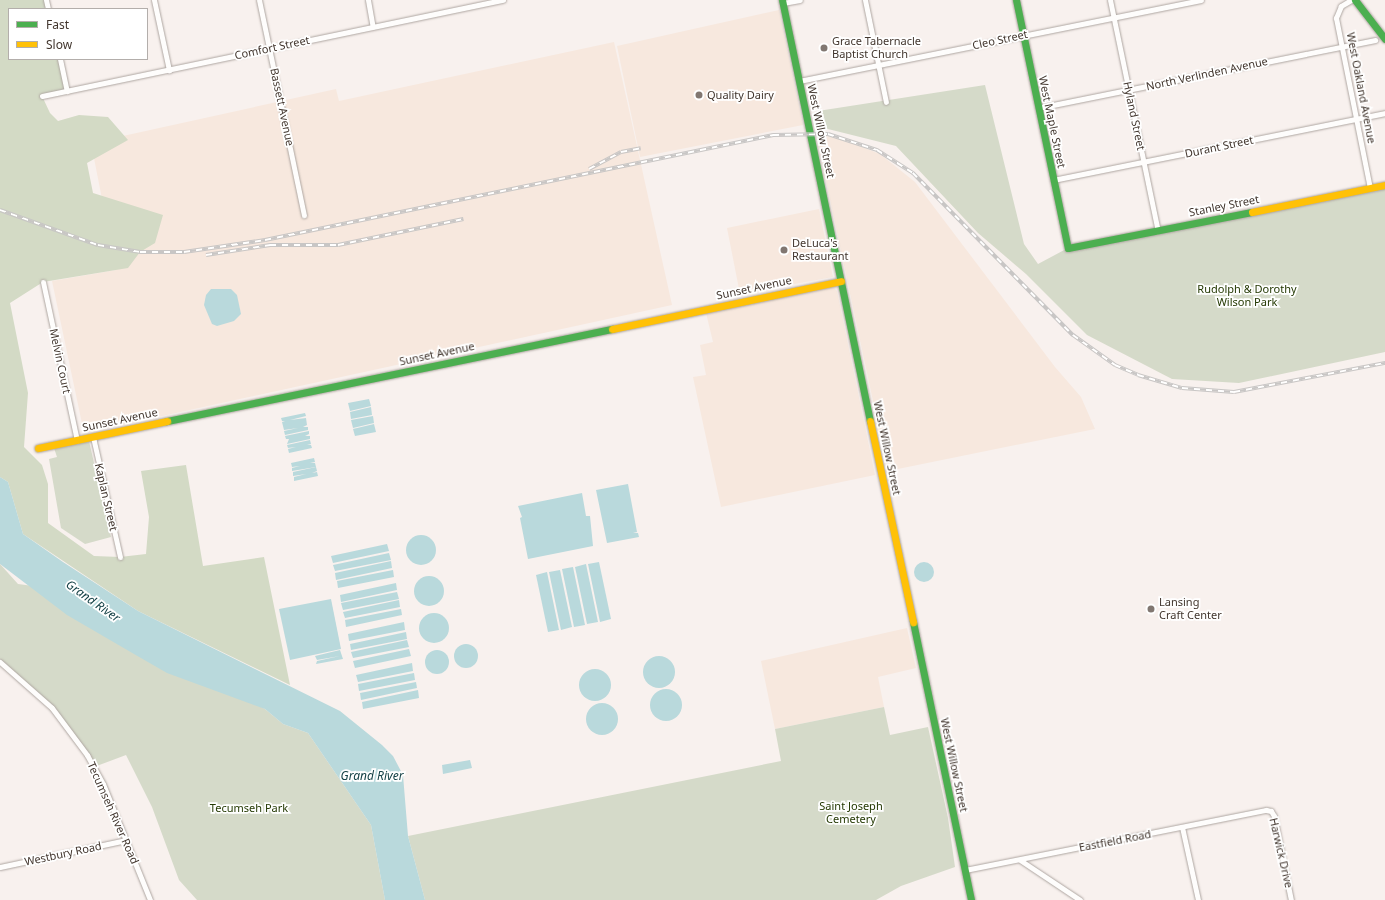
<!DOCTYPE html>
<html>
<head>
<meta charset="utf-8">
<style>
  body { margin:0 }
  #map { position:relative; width:1385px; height:900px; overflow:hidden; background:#f8f1ee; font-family:"Noto Sans",sans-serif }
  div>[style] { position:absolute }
  .built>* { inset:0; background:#f7e8de }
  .green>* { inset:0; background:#d5dac9 }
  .forest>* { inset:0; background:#d3dac5 }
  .water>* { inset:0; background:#b9d9dc }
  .round { border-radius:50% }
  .roads { filter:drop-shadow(0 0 1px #aea6a1) drop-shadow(0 0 1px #aea6a1) }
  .street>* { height:5px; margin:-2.5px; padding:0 2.5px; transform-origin:2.5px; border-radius:2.5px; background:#fefdfc }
  .fast>* { height:7px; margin:-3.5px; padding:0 3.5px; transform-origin:3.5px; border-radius:3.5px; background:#4caf50 }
  .slow>* { height:7px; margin:-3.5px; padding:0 3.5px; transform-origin:3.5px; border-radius:3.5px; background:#ffc107 }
  .rail>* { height:3.5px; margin-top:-1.75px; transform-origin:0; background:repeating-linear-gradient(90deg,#fff 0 6px,#c8c6c5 0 12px); box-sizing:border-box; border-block:1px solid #c8c6c5 }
  .dots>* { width:11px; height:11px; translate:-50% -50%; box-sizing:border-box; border:2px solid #fff; border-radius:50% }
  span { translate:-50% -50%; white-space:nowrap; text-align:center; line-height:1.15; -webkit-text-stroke:3.5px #fff; paint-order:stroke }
  .street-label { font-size:11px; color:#41352d }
  .poi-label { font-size:11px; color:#41352d }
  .left { translate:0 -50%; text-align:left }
  .park-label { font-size:11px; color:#243903 }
  .water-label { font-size:12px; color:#144146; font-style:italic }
  .legend { position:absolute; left:8px; top:8px; width:140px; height:52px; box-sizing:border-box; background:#fff; border:1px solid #b3aeab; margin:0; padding:5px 7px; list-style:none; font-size:12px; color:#41352d }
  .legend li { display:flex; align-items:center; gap:8px; height:20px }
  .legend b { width:20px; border:1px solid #b3aeab }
</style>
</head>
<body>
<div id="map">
  <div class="built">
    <i style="clip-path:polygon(779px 10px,803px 125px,640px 157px,617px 46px)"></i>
    <i style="clip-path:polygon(614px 42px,672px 305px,84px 433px,52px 281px,116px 270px,91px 143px,336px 89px,339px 101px)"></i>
    <i style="clip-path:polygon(816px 134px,842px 139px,880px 154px,915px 182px,1055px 367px,1081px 397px,1095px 429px,888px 471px)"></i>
    <i style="clip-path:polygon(819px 209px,833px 277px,740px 294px,727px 228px)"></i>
    <i style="clip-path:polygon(828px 288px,833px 287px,837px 291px,875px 475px,721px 507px,693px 377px,706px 375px,700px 345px,713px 342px,706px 313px)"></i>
    <i style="clip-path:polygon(907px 628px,916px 668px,878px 677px,884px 707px,775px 729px,761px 661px)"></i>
  </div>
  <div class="green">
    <i style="clip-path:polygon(985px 85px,1024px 244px,1038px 264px,1068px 248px,1385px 184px,1385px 352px,1239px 383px,1172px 379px,1087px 335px,1026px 274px,978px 233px,896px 146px,820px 127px,818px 111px)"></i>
    <i style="clip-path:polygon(89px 441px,111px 537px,85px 544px,61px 528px,49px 459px,57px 457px,54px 448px)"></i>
    <i style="clip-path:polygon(0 564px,18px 584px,48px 588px,265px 709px,283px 724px,308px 733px,371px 825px,385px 900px,197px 900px,179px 880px,152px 807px,126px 755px,94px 767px,64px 721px,0 662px)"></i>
    <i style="clip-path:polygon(884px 707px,890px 735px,928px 727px,948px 818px,955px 867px,901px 886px,876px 900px,425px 900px,408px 836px,781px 761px,775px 729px)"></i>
  </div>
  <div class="forest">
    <i style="clip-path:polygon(0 0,46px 0,48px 9px,9px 9px,9px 59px,60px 59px,67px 91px,42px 96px,50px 113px,58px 121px,79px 115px,108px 117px,128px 140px,87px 163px,93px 193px,163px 215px,155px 243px,140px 252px,128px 268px,43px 282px,10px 303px,28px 393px,24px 447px,42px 465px,48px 484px,48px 523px,94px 556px,120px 557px,146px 554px,149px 517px,141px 471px,186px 465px,203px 566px,264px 557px,290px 685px,138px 611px,23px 534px,8px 482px,0 477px)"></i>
  </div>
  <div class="water">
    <i style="clip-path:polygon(211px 289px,231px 289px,237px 295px,241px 314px,234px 321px,217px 326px,212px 324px,204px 305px,206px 295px)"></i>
    <i style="clip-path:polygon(369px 399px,371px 406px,350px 411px,348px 403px)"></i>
    <i style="clip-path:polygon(371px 407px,372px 415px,351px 419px,350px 412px)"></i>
    <i style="clip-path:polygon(305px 413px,306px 416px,290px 420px,306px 418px,307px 425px,303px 427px,308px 427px,308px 430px,285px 435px,284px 431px,298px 428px,284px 430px,282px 422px,285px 421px,282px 421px,281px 418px)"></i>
    <i style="clip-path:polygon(373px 416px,374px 423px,353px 428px,351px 420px)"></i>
    <i style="clip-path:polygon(374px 424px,376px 432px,355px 436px,353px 429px)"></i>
    <i style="clip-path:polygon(309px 431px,309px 434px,305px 436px,310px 436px,310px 439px,287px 444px,289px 439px,286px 439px,285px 436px)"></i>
    <i style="clip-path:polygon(310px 440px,311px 444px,307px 445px,311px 445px,312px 448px,289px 453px,288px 449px,296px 447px,288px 448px,287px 445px)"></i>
    <i style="clip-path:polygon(314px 458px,315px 462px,310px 463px,315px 463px,316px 467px,292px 471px,292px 468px,300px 466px,292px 467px,291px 463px)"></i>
    <i style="clip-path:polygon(316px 467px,317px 471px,312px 473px,317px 472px,318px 476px,294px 481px,294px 477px,306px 474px,293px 476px,293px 472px)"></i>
    <i style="clip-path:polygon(0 477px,8px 482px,23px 534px,63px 562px,138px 611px,340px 711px,382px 745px,393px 756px,403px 775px,408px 836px,425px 900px,385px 900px,371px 825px,308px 733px,283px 724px,265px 709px,167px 673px,134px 654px,67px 615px,0 564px)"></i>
    <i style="clip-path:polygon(628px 484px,637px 532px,633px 533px,638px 533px,639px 537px,607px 543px,596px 490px)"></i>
    <i style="clip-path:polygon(582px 493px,586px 516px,590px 516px,593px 546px,528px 559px,520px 518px,522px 517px,518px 506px)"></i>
    <i class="round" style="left:406px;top:535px;width:30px;height:30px"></i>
    <i style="clip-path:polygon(387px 544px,389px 551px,333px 563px,331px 556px)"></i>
    <i style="clip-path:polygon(389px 553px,391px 560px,335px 571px,333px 565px)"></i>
    <i style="clip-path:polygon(391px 561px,392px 568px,336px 580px,335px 573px)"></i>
    <i style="clip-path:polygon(599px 562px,611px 619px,600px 622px,588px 564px)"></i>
    <i class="round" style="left:914px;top:562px;width:20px;height:20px"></i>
    <i style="clip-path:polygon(586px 564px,598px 622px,587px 624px,575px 567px)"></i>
    <i style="clip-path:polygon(573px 567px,585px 625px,574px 627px,562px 569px)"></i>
    <i style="clip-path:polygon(393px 570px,394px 577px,338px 588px,337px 581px)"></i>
    <i style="clip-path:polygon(560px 570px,572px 627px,561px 630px,549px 572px)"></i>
    <i style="clip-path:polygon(547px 572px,559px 630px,548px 632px,536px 575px)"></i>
    <i class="round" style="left:414px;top:576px;width:30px;height:30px"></i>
    <i style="clip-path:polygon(396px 583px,397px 590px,341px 602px,340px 595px)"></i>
    <i style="clip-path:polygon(397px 592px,399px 599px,343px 610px,341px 603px)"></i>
    <i style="clip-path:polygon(331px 599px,341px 649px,290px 660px,279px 609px)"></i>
    <i style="clip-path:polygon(399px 600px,400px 607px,345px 618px,343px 612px)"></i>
    <i style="clip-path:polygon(401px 609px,402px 615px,346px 627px,345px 620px)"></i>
    <i class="round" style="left:419px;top:613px;width:30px;height:30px"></i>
    <i style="clip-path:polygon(404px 622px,405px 630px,349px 641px,348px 634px)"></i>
    <i style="clip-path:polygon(406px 632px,407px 639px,351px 650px,350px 644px)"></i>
    <i style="clip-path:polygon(407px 640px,409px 647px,353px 658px,351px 652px)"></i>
    <i class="round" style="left:454px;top:644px;width:24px;height:24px"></i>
    <i style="clip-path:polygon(409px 649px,411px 656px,355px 668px,353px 661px)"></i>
    <i class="round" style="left:425px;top:650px;width:24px;height:24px"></i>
    <i style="clip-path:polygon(340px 650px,343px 659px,316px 664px,317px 661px,340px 656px,317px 660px,315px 656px)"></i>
    <i class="round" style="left:643px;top:656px;width:32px;height:32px"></i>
    <i style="clip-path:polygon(412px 663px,413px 671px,358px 682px,356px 675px)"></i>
    <i class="round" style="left:579px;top:669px;width:32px;height:32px"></i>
    <i style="clip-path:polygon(414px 673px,415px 680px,359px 691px,358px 684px)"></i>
    <i style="clip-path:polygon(416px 682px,417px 688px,361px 700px,360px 693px)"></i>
    <i class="round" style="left:650px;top:689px;width:32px;height:32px"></i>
    <i style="clip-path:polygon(418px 690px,419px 698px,363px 709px,362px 702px)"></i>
    <i class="round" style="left:586px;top:703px;width:32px;height:32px"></i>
    <i style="clip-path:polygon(470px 760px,472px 768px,443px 774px,442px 765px)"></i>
  </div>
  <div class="roads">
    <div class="street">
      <i style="left:46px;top:0;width:9px;rotate:77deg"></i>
      <i style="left:154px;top:0;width:72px;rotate:77.9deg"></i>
      <i style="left:259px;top:0;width:220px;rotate:78.2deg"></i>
      <i style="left:368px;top:0;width:27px;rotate:80deg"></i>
      <i style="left:865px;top:0;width:104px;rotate:78.4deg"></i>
      <i style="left:1110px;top:0;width:236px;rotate:78.3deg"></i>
      <i style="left:1351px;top:0;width:12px;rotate:149deg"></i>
      <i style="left:1341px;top:6px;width:13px;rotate:113deg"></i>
      <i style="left:1336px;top:18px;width:173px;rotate:78.7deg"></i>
      <i style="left:783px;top:3px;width:17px;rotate:-10deg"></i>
      <i style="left:60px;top:59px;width:33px;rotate:78deg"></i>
      <i style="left:799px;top:81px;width:410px;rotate:-11.4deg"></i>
      <i style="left:42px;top:96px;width:471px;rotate:-11.8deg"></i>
      <i style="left:1038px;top:108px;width:344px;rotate:-11.4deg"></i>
      <i style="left:1053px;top:180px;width:339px;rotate:-11.4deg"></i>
      <i style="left:43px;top:282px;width:162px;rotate:77.9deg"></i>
      <i style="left:93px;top:437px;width:123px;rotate:77.3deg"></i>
      <i style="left:0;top:662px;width:69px;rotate:41.5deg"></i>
      <i style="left:52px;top:708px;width:59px;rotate:53.3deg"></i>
      <i style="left:87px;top:755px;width:33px;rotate:61deg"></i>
      <i style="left:103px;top:784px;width:125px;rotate:67.9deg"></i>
      <i style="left:1182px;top:827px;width:75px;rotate:77.6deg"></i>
      <i style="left:1020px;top:860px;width:72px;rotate:33.7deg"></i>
      <i style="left:0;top:867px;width:129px;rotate:-12.1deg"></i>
      <i style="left:965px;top:870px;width:307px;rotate:-11.3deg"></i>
      <i style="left:1266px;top:810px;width:5px;rotate:11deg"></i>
      <i style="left:1271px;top:811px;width:6px;rotate:59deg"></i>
      <i style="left:1274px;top:816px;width:86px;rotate:78.6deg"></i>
    </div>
    <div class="fast">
      <i style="left:782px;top:0;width:430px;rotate:78.2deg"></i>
      <i style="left:1016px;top:0;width:253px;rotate:78.2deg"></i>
      <i style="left:1068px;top:248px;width:187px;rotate:-11.1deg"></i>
      <i style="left:1355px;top:0;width:49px;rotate:52.4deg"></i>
      <i style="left:167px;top:421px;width:454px;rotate:-11.7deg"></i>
      <i style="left:913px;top:622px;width:284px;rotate:78.2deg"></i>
    </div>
    <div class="slow">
      <i style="left:1252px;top:212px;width:136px;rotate:-11.5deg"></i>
      <i style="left:612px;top:329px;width:234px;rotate:-11.8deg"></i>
      <i style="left:870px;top:421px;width:206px;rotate:77.9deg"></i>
      <i style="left:38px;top:448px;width:132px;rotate:-11.8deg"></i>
    </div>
  </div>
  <div class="rail">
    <i style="left:589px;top:169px;width:36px;rotate:-28deg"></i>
    <i style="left:621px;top:152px;width:20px;rotate:-11deg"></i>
    <i style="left:0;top:210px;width:104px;rotate:19.7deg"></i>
    <i style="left:98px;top:245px;width:43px;rotate:9.5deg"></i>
    <i style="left:140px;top:252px;width:44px"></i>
    <i style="left:184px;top:252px;width:82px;rotate:-8.4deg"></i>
    <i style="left:265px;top:240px;width:519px;rotate:-11.68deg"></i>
    <i style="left:773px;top:135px;width:55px;rotate:-1deg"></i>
    <i style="left:828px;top:134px;width:52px;rotate:18.1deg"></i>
    <i style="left:877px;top:150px;width:43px;rotate:32.6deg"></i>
    <i style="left:913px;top:173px;width:228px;rotate:45.4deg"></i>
    <i style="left:1073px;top:335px;width:52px;rotate:35.5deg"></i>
    <i style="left:1115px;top:365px;width:25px;rotate:23deg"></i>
    <i style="left:1138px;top:375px;width:46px;rotate:16.5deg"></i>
    <i style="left:1182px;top:388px;width:52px;rotate:4.4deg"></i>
    <i style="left:1234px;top:392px;width:154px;rotate:-10.9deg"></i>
    <i style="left:206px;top:255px;width:65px;rotate:-8.9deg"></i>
    <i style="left:270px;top:245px;width:68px"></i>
    <i style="left:338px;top:245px;width:128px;rotate:-11.7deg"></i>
  </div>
  <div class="dots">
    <i style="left:824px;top:48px;background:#817771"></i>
    <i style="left:699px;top:95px;background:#817771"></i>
    <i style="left:784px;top:250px;background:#817771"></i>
    <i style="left:1151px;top:609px;background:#817771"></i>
  </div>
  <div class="street-label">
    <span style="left:1000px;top:40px;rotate:-12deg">Cleo Street</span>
    <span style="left:272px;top:48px;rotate:-12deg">Comfort Street</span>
    <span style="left:1207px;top:74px;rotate:-12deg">North Verlinden Avenue</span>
    <span style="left:1361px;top:88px;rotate:79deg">West Oakland Avenue</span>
    <span style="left:282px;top:107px;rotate:78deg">Bassett Avenue</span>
    <span style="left:1134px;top:116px;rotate:78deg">Hyland Street</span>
    <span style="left:1052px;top:122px;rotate:78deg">West Maple Street</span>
    <span style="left:821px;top:131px;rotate:78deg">West Willow Street</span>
    <span style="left:1219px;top:147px;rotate:-12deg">Durant Street</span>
    <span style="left:1224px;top:206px;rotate:-11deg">Stanley Street</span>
    <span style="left:754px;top:288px;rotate:-12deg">Sunset Avenue</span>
    <span style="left:437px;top:354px;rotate:-12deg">Sunset Avenue</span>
    <span style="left:60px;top:361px;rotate:78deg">Melvin Court</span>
    <span style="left:120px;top:420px;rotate:-12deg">Sunset Avenue</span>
    <span style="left:887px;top:448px;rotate:78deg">West Willow Street</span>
    <span style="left:106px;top:497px;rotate:77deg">Kaplan Street</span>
    <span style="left:954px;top:765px;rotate:78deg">West Willow Street</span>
    <span style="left:113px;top:813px;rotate:66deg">Tecumseh River Road</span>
    <span style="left:1115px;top:841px;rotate:-11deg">Eastfield Road</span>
    <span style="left:1281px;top:853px;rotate:77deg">Harwick Drive</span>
    <span style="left:63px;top:854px;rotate:-12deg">Westbury Road</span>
  </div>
  <div class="poi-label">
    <span class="left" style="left:832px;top:48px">Grace Tabernacle<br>Baptist Church</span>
    <span class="left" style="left:707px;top:95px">Quality Dairy</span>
    <span class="left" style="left:792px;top:250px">DeLuca's<br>Restaurant</span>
    <span class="left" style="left:1159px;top:609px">Lansing<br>Craft Center</span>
  </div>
  <div class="park-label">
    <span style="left:1247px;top:296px">Rudolph &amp; Dorothy<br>Wilson Park</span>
    <span style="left:851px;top:813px">Saint Joseph<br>Cemetery</span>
    <span style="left:249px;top:808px">Tecumseh Park</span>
  </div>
  <div class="water-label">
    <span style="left:93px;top:601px;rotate:35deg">Grand River</span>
    <span style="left:372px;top:776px">Grand River</span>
  </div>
  <ul class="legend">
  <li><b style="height:5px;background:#4caf50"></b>Fast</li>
  <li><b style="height:5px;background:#ffc107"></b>Slow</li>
  </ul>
</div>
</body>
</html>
